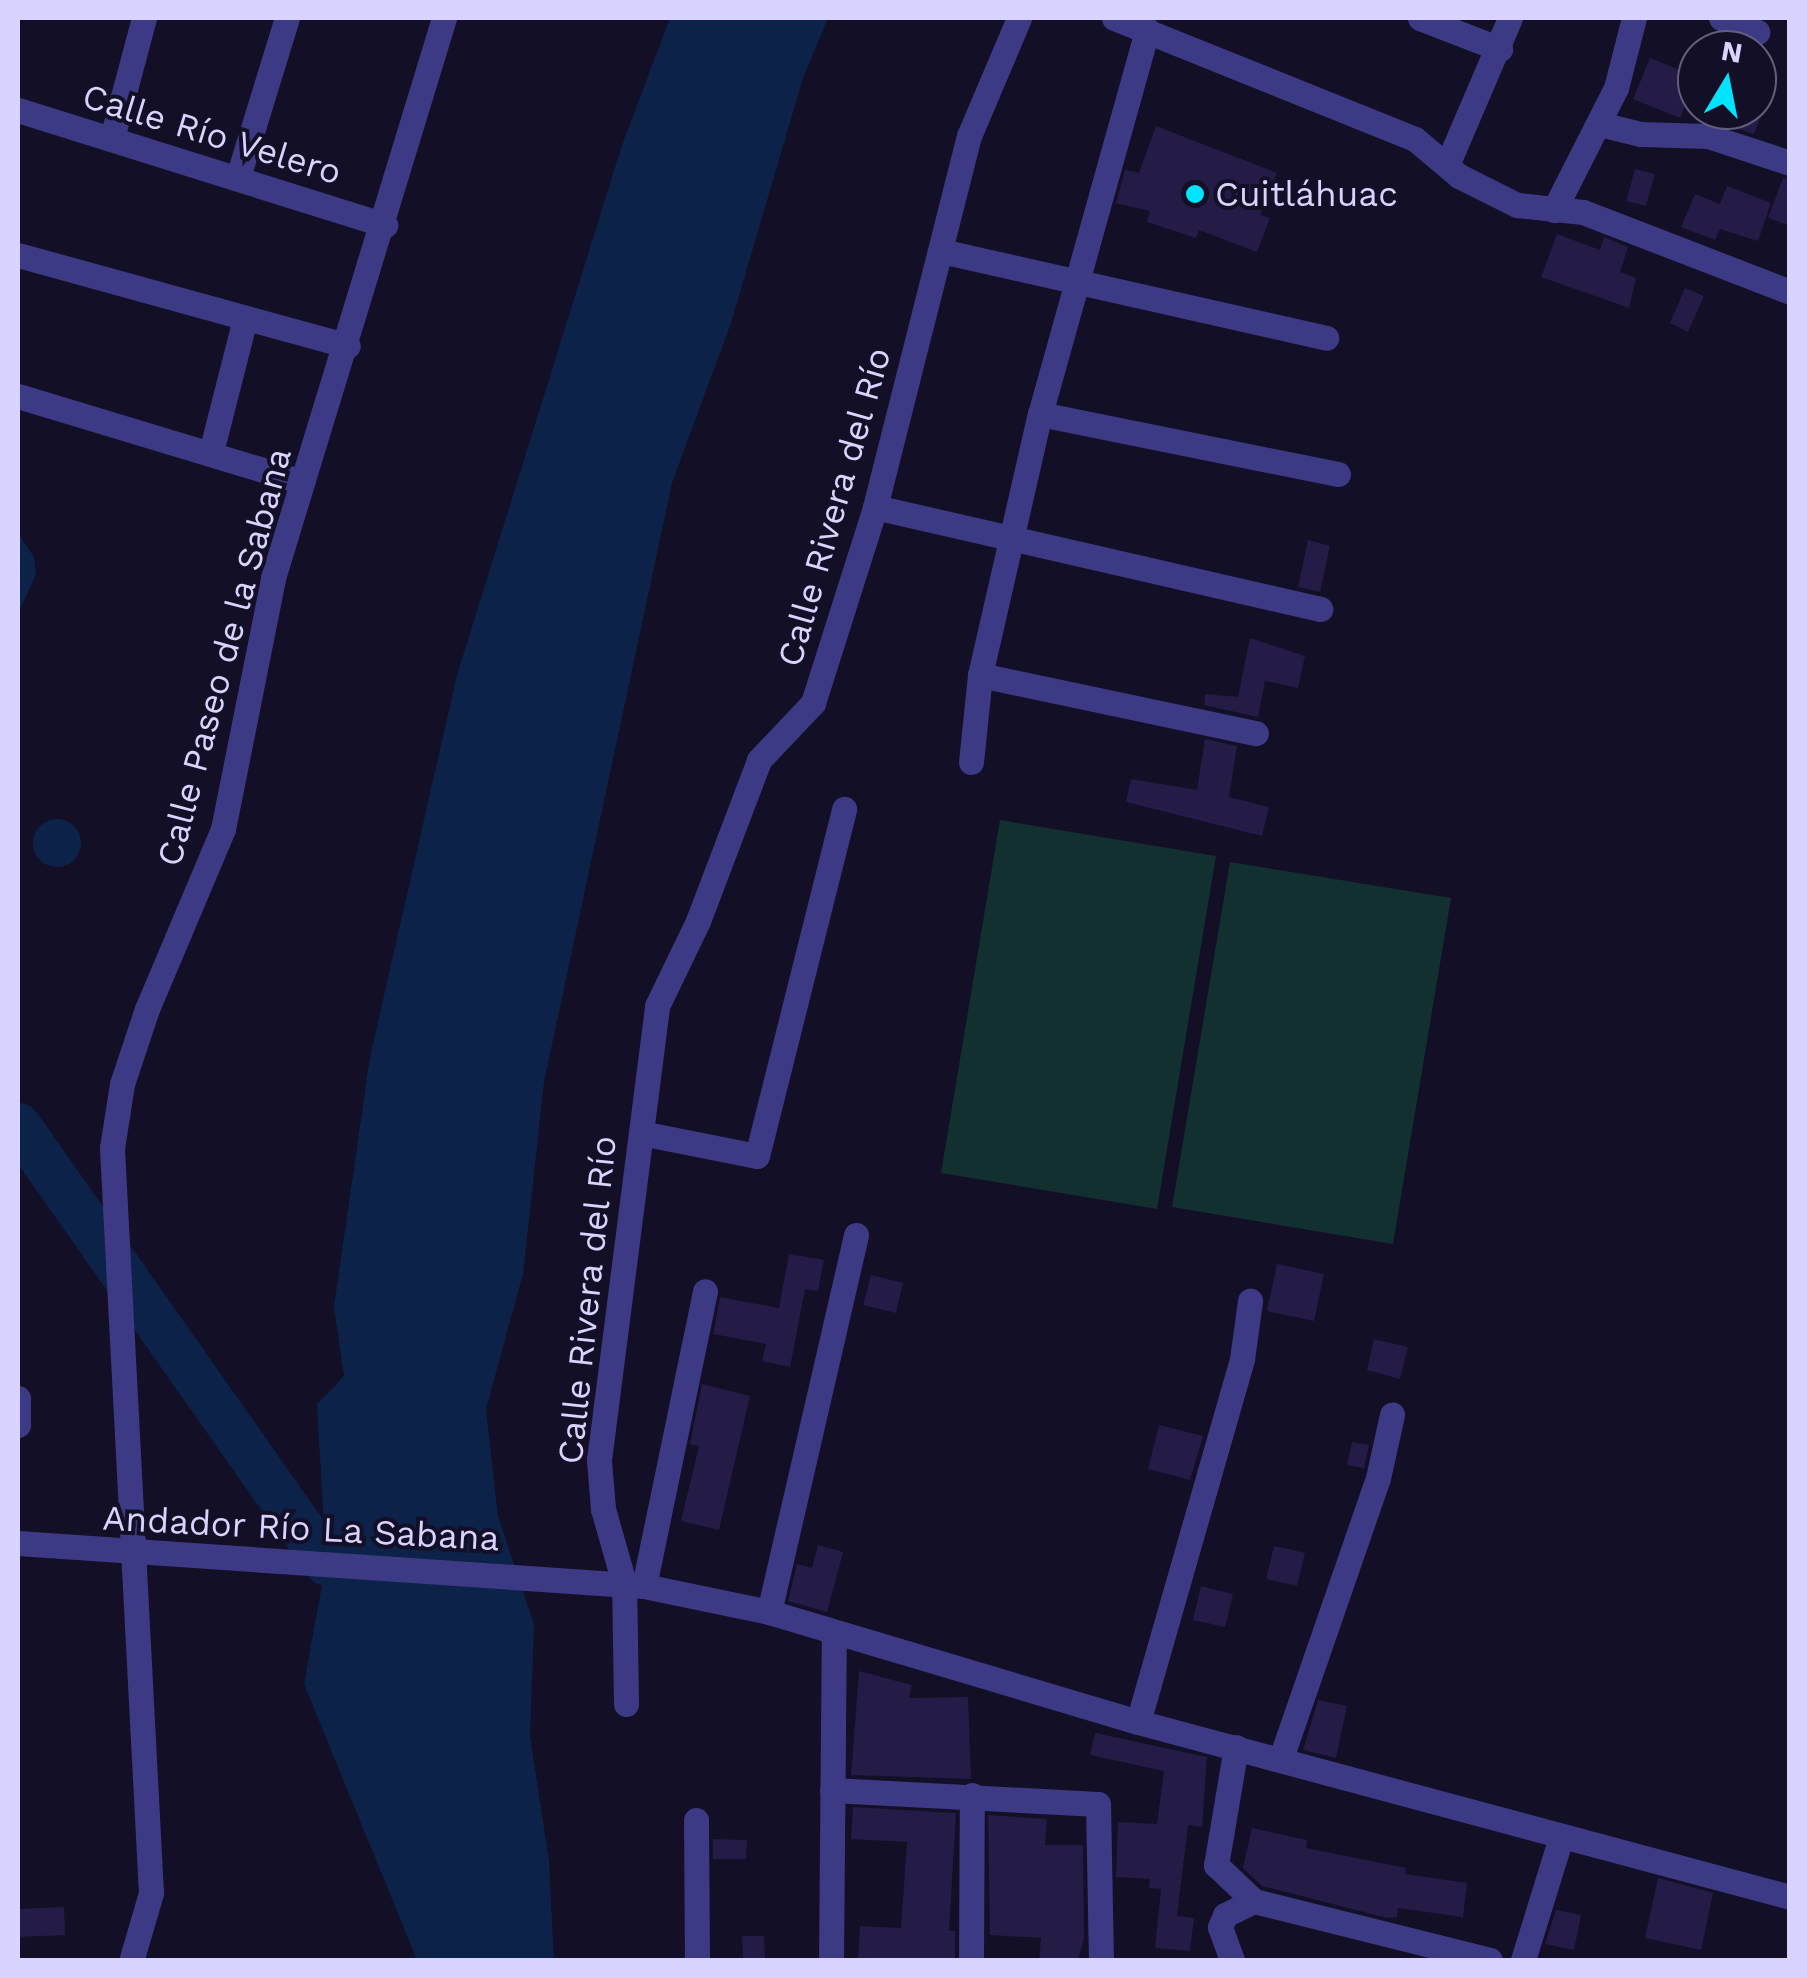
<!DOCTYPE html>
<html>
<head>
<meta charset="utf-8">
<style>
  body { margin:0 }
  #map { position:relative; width:1807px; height:1978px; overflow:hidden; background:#130f26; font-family:"Work Sans",sans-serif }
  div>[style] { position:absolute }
  .green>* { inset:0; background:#12302f }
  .water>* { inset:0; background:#0c2248 }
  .round { border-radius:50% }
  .river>* { height:45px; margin:-22.5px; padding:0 22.5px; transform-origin:22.5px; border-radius:22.5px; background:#0c2248 }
  .building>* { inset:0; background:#241b47 }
  .minor>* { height:25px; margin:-12.5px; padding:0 12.5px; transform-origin:12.5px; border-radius:12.5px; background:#3d3a85 }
  .dots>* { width:28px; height:28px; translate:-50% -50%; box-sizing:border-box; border:5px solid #130f26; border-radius:50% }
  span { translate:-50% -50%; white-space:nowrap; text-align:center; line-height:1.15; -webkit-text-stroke:8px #130f26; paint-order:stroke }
  .street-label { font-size:35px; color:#d9d4ff }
  .poi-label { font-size:35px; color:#d9d4ff }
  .left { translate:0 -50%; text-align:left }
  .frame { position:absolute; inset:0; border:20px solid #d9d4ff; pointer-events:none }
  .north { position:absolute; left:1677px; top:30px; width:100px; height:100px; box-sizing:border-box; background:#130f26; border:2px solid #625e7d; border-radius:50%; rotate:10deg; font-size:28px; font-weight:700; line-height:40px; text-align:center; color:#d9d4ff }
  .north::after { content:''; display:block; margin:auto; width:35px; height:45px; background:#00e5ff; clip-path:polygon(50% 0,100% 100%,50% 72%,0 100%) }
</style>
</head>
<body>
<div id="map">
  <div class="green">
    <i style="clip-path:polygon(1000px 820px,1216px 856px,1157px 1209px,941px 1173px)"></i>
    <i style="clip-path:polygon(1230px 862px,1451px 898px,1393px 1244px,1172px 1207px)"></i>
  </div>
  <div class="water">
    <i style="clip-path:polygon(670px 18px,828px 18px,803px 78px,731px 323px,672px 483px,544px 1082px,523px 1274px,486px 1409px,498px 1516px,534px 1625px,530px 1736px,549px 1861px,554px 1960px,417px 1960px,304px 1684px,326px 1563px,317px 1404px,344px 1376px,334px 1307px,370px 1057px,457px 675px,622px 145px)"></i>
    <i style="clip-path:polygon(18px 533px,34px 557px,36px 575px,18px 613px)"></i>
    <i class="round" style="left:33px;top:819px;width:48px;height:48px"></i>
  </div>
  <div class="river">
    <i style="left:18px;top:1125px;width:535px;rotate:54.89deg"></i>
  </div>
  <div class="building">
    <i style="clip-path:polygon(1650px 58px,1697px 77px,1680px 118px,1633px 99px)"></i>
    <i style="clip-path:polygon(1729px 110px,1763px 110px,1754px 134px,1723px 124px)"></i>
    <i style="clip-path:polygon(1156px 126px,1277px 173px,1260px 215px,1270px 218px,1257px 252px,1199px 230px,1196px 238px,1147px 222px,1150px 211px,1116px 203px,1125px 170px,1139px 173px)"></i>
    <i style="clip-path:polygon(1635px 169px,1655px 174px,1646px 206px,1626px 201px)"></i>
    <i style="clip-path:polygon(1783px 178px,1790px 179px,1790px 226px,1768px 218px)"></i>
    <i style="clip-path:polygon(1727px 186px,1771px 203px,1758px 241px,1720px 229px,1715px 240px,1681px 227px,1695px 194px,1720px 204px)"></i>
    <i style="clip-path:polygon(1557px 234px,1600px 250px,1604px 237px,1628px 247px,1620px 272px,1636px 278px,1629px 308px,1541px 277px)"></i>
    <i style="clip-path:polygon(1685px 288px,1704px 296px,1688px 332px,1670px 323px)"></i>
    <i style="clip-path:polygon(1308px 540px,1330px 546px,1320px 592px,1298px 587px)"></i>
    <i style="clip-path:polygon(1250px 638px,1305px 656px,1298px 688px,1265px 681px,1258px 717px,1204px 705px,1205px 694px,1238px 697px)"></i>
    <i style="clip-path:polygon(1205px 739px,1237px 746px,1229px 797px,1269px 807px,1262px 836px,1126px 802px,1131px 779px,1197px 790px)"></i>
    <i style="clip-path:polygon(789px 1254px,824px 1260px,818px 1291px,805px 1289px,790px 1367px,762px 1361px,766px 1344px,713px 1334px,720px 1297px,779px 1308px)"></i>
    <i style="clip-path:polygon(1277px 1264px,1324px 1274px,1314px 1321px,1267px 1311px)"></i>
    <i style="clip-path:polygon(871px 1275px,903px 1283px,896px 1313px,863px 1305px)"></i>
    <i style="clip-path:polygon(1374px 1339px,1408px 1347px,1400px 1379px,1367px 1370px)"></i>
    <i style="clip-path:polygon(702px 1384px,750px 1396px,719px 1530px,681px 1521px,699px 1446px,690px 1444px)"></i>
    <i style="clip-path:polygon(1159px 1425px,1203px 1436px,1190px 1480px,1148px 1469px)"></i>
    <i style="clip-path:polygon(1352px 1442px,1369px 1445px,1364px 1468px,1347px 1465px)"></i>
    <i style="clip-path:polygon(818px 1545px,843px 1552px,827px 1612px,788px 1601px,797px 1564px,812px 1568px)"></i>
    <i style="clip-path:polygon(1274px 1546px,1305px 1553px,1297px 1586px,1266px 1579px)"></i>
    <i style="clip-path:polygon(1201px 1586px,1233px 1594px,1225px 1627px,1193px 1620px)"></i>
    <i style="clip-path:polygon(859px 1671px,912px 1685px,909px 1698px,968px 1697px,971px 1779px,851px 1775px)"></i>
    <i style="clip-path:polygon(1318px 1700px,1347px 1706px,1336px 1758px,1303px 1750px)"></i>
    <i style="clip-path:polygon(1095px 1733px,1207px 1757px,1202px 1827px,1188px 1825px,1177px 1916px,1194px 1918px,1190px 1951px,1155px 1948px,1161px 1889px,1149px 1888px,1150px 1879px,1116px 1877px,1118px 1822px,1157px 1824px,1164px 1771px,1090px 1755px)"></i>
    <i style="clip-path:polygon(853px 1807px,956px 1813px,949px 1931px,955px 1931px,955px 1960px,858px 1960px,860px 1926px,901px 1928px,907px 1842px,851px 1839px)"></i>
    <i style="clip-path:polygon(988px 1815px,1047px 1819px,1045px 1845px,1083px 1845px,1084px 1938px,1078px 1960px,1039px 1960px,1041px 1938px,990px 1935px)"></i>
    <i style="clip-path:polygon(1252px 1828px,1307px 1840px,1306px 1848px,1406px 1868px,1405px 1874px,1467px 1883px,1463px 1917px,1398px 1908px,1397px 1917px,1387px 1918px,1262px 1886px,1243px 1868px)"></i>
    <i style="clip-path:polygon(713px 1839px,747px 1840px,746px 1859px,713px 1859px)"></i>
    <i style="clip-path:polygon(1658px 1878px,1713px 1893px,1701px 1950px,1645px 1938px)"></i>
    <i style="clip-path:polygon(64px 1907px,65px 1935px,18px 1937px,18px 1909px)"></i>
    <i style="clip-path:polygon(1556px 1910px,1581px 1915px,1574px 1950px,1545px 1944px)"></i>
    <i style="clip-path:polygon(742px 1936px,764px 1936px,765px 1960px,743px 1960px)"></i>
  </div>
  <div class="minor">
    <i style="left:1114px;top:18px;width:324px;rotate:21.9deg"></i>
    <i style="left:1415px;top:139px;width:57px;rotate:40.1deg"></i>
    <i style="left:1459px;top:176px;width:65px;rotate:26.6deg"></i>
    <i style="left:1517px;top:205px;width:66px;rotate:6.1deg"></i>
    <i style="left:1583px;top:212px;width:222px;rotate:21.1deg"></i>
    <i style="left:1420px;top:18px;width:86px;rotate:21.2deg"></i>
    <i style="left:1721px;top:18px;width:39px;rotate:21deg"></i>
    <i style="left:18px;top:110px;width:385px;rotate:17.4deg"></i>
    <i style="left:1600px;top:124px;width:41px;rotate:14deg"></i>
    <i style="left:1640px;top:134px;width:68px;rotate:1.7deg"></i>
    <i style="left:1708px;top:136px;width:86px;rotate:18.2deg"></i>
    <i style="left:112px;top:138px;width:124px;rotate:-75.1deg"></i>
    <i style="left:1447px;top:165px;width:160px;rotate:-66.8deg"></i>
    <i style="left:238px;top:177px;width:166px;rotate:-72.9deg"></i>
    <i style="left:1554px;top:210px;width:137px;rotate:-63.1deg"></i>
    <i style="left:1616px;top:88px;width:72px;rotate:-75.6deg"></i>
    <i style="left:941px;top:251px;width:395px;rotate:12.7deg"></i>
    <i style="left:18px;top:255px;width:342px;rotate:15.4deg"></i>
    <i style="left:18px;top:396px;width:297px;rotate:16.8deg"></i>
    <i style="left:1040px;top:414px;width:304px;rotate:11.4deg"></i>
    <i style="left:211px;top:452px;width:137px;rotate:-75.7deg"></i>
    <i style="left:875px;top:507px;width:457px;rotate:12.9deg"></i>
    <i style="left:980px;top:675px;width:282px;rotate:11.9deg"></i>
    <i style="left:971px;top:762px;width:87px;rotate:-84.1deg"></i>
    <i style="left:980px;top:675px;width:268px;rotate:-77.1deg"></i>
    <i style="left:1040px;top:414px;width:399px;rotate:-74.4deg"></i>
    <i style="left:641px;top:1133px;width:118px;rotate:11.2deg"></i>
    <i style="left:757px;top:1156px;width:358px;rotate:-75.9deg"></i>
    <i style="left:18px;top:1398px;width:27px;rotate:90deg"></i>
    <i style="left:18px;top:1543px;width:627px;rotate:3.93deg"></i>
    <i style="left:644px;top:1586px;width:128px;rotate:11.7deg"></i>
    <i style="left:769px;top:1612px;width:385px;rotate:16.6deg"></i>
    <i style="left:1138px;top:1722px;width:675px;rotate:15.02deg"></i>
    <i style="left:644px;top:1586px;width:301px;rotate:-78.3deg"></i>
    <i style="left:769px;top:1612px;width:387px;rotate:-77deg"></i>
    <i style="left:626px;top:1704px;width:121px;rotate:-90.9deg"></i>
    <i style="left:624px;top:1583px;width:77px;rotate:-105.8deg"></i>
    <i style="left:603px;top:1509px;width:49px;rotate:-94.7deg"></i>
    <i style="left:599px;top:1460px;width:458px;rotate:-82.7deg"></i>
    <i style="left:657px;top:1006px;width:94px;rotate:-64.2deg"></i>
    <i style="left:698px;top:921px;width:172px;rotate:-69.2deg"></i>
    <i style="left:759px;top:760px;width:79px;rotate:-46.5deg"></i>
    <i style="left:813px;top:703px;width:206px;rotate:-72.4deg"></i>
    <i style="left:875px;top:507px;width:383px;rotate:-75.8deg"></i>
    <i style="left:969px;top:136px;width:128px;rotate:-67deg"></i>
    <i style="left:1138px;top:1722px;width:378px;rotate:-74deg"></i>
    <i style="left:1242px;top:1359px;width:59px;rotate:-82.1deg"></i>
    <i style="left:1236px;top:1747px;width:120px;rotate:99.6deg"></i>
    <i style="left:1216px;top:1865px;width:52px;rotate:43.5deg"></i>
    <i style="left:1254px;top:1901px;width:243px;rotate:14deg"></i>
    <i style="left:1281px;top:1758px;width:296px;rotate:-70.9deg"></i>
    <i style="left:1378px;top:1478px;width:65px;rotate:-77.5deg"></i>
    <i style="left:832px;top:1790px;width:266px;rotate:3deg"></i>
    <i style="left:1098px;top:1804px;width:156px;rotate:88.9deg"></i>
    <i style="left:696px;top:1820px;width:140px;rotate:89.6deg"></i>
    <i style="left:132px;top:1958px;width:68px;rotate:-73.7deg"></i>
    <i style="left:151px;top:1893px;width:746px;rotate:-93deg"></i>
    <i style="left:112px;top:1148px;width:65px;rotate:-81.1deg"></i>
    <i style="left:122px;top:1084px;width:79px;rotate:-71.6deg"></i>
    <i style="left:147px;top:1009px;width:195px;rotate:-67.1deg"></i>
    <i style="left:223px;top:829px;width:256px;rotate:-78.7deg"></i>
    <i style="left:273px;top:578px;width:586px;rotate:-73.02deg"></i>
    <i style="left:831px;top:1960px;width:324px;rotate:-89.5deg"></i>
    <i style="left:971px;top:1960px;width:165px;rotate:-89.7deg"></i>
    <i style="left:1232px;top:1960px;width:35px;rotate:-110deg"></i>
    <i style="left:1220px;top:1927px;width:13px;rotate:-67deg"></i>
    <i style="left:1225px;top:1915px;width:32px;rotate:-26deg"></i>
    <i style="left:1523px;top:1960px;width:129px;rotate:-72.8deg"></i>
  </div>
  <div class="dots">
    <i style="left:1195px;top:194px;background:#00e5ff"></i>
  </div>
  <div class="street-label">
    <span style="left:212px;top:134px;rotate:17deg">Calle Río Velero</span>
    <span style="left:834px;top:507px;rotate:-74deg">Calle Rivera del Río</span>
    <span style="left:224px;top:657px;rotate:-75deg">Calle Paseo de la Sabana</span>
    <span style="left:587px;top:1300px;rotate:-84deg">Calle Rivera del Río</span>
    <span style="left:301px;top:1528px;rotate:3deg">Andador Río La Sabana</span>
  </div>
  <div class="poi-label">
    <span class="left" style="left:1215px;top:194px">Cuitláhuac</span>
  </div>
  <div class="frame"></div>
  <div class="north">N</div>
</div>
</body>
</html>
